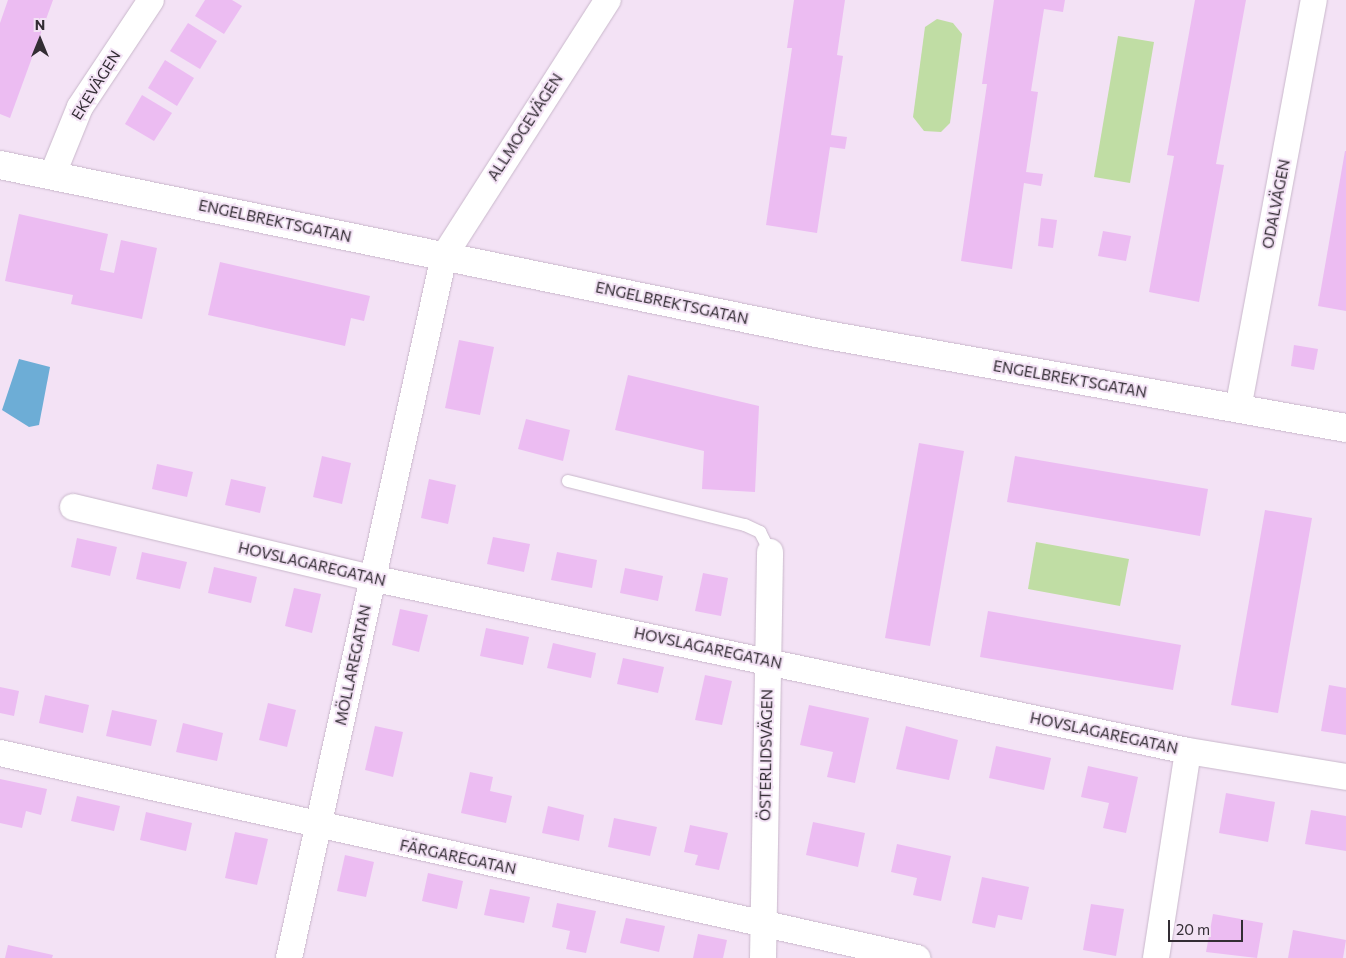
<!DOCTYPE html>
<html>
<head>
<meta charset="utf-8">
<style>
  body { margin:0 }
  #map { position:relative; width:1346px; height:958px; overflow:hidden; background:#f3e2f5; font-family:Commissioner,sans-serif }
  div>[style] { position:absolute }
  .green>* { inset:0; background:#c0dda4 }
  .water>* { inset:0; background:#6dadd6 }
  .building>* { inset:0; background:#ecbcf2 }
  .roads { filter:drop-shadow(0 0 1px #c9b8cb) drop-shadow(0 0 1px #c9b8cb) }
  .service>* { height:12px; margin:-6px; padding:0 6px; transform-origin:6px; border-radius:6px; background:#fff }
  .minor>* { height:26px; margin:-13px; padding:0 13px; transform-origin:13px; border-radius:13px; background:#fff }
  .secondary>* { height:28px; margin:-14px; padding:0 14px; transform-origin:14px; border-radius:14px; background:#fff }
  span { translate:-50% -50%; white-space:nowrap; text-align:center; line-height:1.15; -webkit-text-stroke:4px #f3e2f5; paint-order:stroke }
  .street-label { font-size:15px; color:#332d34 }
  .north { position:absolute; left:15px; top:15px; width:50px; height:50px; -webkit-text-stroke:4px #f3e2f5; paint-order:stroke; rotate:0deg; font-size:14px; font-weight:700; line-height:20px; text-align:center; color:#332d34 }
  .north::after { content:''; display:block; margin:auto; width:18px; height:22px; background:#332d34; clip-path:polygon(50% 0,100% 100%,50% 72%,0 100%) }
  .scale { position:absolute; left:1168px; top:920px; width:75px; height:22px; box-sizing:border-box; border:2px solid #332d34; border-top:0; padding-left:6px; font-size:15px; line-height:18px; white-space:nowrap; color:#332d34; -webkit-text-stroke:4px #f3e2f5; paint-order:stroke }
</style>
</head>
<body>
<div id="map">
  <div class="green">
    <i style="clip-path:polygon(937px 19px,953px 23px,962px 34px,950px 123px,941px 132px,924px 131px,913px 117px,925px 27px)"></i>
    <i style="clip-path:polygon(1118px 36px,1154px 42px,1130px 183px,1094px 177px)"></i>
    <i style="clip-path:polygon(1036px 542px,1129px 559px,1120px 606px,1028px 589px)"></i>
  </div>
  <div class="water">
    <i style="clip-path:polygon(19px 359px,50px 367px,39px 425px,29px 427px,2px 410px)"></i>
  </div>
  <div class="building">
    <i style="clip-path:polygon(8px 0,53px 0,10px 118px,0 114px,0 23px)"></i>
    <i style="clip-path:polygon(205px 0,232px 0,242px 6px,224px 34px,195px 16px)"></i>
    <i style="clip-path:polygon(794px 0,845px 0,837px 55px,843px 56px,831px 135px,847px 137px,845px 149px,830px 147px,817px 233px,766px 225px,792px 48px,787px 48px)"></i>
    <i style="clip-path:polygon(994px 0,1065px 0,1063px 12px,1044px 9px,1031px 91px,1038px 92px,1026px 172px,1043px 174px,1041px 186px,1024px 183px,1012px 269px,961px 261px,987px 84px,982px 84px)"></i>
    <i style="clip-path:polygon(1195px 0,1246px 0,1216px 164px,1224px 165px,1199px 302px,1149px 292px,1174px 156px,1167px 155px)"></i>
    <i style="clip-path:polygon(188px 23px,217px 41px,200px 69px,170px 51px)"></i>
    <i style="clip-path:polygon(165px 60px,194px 78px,177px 106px,148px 88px)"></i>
    <i style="clip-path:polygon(142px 95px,172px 113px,154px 141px,125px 124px)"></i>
    <i style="clip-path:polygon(1345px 151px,1346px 151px,1346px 311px,1318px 306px)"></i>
    <i style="clip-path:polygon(19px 214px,108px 234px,100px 270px,114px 273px,121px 240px,157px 248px,142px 319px,71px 304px,73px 295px,5px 281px)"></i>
    <i style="clip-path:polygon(1041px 218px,1057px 220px,1053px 248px,1038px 246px)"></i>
    <i style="clip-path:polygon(1103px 231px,1131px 236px,1126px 261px,1098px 256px)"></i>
    <i style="clip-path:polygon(220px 262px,370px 296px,364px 321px,351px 318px,345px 346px,208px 315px)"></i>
    <i style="clip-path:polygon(459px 340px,494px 347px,480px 415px,445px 408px)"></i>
    <i style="clip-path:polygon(1294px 345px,1318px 349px,1314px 370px,1291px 366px)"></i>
    <i style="clip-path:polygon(628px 375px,759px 406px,755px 492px,702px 489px,704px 451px,615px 430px)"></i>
    <i style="clip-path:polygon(526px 419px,570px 430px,563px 461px,518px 449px)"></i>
    <i style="clip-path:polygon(919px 443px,964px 451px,930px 646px,885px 638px)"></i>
    <i style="clip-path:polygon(322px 456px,351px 463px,342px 504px,313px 497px)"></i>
    <i style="clip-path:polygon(1015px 456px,1208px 489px,1200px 536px,1007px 502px)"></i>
    <i style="clip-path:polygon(157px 464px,193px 472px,187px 497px,152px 489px)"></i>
    <i style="clip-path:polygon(231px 479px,266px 487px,260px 513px,225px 505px)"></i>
    <i style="clip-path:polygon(429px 479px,456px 485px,448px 524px,421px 518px)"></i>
    <i style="clip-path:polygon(1265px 510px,1312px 518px,1278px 713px,1231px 705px)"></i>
    <i style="clip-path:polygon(493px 537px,530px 544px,524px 572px,487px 564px)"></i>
    <i style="clip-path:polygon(77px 538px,117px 547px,110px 576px,71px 567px)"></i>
    <i style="clip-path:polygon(142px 552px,187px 562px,180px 589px,136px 579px)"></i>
    <i style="clip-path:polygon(557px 552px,597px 560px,592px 588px,551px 580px)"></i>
    <i style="clip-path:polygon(214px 567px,257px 577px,251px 603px,208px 593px)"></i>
    <i style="clip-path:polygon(625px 568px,663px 576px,658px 601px,620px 593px)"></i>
    <i style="clip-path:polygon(703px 573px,728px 578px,721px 616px,695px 611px)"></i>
    <i style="clip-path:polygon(294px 588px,321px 594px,312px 633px,285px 626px)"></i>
    <i style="clip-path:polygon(400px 609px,428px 615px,419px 652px,392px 645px)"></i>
    <i style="clip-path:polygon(988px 611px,1181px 645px,1173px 690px,980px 657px)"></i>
    <i style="clip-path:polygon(486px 628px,529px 637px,523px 665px,480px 656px)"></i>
    <i style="clip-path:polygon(553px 643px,596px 653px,591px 678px,547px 668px)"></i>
    <i style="clip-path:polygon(623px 658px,664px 667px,658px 693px,617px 684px)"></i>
    <i style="clip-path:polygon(705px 675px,732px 681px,722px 725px,695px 720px)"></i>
    <i style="clip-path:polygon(1329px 685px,1346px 688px,1346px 735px,1321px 731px)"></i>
    <i style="clip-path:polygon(0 687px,19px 691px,14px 716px,0 713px)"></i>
    <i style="clip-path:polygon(45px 695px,89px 705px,83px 733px,39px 723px)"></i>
    <i style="clip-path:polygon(268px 703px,296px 710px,287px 747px,259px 740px)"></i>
    <i style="clip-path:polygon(809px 705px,869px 718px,855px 783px,827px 777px,833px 752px,800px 745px)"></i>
    <i style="clip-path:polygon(112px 710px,157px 720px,151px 746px,106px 736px)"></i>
    <i style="clip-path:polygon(183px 723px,223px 733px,217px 761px,176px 752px)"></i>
    <i style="clip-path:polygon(375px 726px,403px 732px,393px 777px,365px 770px)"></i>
    <i style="clip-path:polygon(906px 726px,958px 740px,949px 780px,896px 769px)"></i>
    <i style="clip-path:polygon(996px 746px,1051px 758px,1044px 790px,989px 778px)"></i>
    <i style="clip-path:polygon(1088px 766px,1138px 777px,1126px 833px,1103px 828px,1109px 803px,1081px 797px)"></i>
    <i style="clip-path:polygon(470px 772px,493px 777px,490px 791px,512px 796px,506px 823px,461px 813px)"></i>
    <i style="clip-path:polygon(0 779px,47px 789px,41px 815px,26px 811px,22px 828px,0 823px)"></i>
    <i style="clip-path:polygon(1226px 793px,1275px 802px,1268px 842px,1219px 833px)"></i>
    <i style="clip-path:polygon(77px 796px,120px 806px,114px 831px,71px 821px)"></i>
    <i style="clip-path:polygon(548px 806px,584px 815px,579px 841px,542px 833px)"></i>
    <i style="clip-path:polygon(1311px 810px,1346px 816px,1346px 851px,1305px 844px)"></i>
    <i style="clip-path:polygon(146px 812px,192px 823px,186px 851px,140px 840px)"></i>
    <i style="clip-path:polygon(614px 818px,657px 827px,650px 856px,608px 847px)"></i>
    <i style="clip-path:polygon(813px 822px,865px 833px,858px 867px,806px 855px)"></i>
    <i style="clip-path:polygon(690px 825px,728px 833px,719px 870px,695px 865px,698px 855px,684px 852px)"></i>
    <i style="clip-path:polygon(235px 832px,268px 839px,257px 885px,225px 878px)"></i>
    <i style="clip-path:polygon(897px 844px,951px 856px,941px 901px,913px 895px,917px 878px,891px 872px)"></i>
    <i style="clip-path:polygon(345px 855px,374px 862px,366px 897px,337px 891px)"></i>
    <i style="clip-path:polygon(428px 873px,463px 881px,457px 909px,422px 901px)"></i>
    <i style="clip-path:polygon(982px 877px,1029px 887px,1022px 920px,998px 915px,995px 928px,972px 923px)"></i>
    <i style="clip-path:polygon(490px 889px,530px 897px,524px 923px,484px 915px)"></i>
    <i style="clip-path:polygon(557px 903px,596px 911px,586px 953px,566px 949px,570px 931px,552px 927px)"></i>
    <i style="clip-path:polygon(1091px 904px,1124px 909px,1116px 956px,1083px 950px)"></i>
    <i style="clip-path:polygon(1213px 914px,1263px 923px,1257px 958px,1206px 952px)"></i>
    <i style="clip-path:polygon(626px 918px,665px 926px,659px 952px,620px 943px)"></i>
    <i style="clip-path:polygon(1293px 930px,1346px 940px,1343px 958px,1288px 958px)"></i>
    <i style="clip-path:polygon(698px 934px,727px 940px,723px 958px,693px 958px)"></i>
    <i style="clip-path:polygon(8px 945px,53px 955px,52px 958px,5px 958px)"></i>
  </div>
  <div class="roads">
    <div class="service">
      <i style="left:568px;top:481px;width:182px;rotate:14deg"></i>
      <i style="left:745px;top:525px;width:17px;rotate:25deg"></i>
      <i style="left:760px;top:532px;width:22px;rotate:63deg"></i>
    </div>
    <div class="minor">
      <i style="left:52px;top:176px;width:74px;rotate:-67.9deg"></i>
      <i style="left:80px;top:107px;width:128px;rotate:-56.4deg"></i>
      <i style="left:1238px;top:409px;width:416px;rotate:-79.5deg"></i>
      <i style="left:73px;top:507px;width:306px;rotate:13.4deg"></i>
      <i style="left:371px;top:578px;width:835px;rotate:11.96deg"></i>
      <i style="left:1188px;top:751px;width:160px;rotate:9.3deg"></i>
      <i style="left:0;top:753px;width:940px;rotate:12.6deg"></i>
      <i style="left:289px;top:958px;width:719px;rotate:-77.55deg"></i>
      <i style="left:444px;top:256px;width:304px;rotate:-57.4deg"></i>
      <i style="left:763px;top:958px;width:406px;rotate:-89deg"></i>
      <i style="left:1156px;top:958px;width:209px;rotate:-81.2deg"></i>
    </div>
    <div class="secondary">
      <i style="left:0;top:165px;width:833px;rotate:11.63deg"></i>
      <i style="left:816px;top:333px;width:538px;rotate:10.16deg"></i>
    </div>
  </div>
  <div class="street-label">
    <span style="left:96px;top:85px;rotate:-58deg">EKEVÄGEN</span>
    <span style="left:525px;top:127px;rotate:-57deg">ALLMOGEVÄGEN</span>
    <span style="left:1276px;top:204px;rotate:-79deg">ODALVÄGEN</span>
    <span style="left:275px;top:221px;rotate:12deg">ENGELBREKTSGATAN</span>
    <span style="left:672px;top:303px;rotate:12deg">ENGELBREKTSGATAN</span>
    <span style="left:1070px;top:379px;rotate:10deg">ENGELBREKTSGATAN</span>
    <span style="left:312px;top:564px;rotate:13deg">HOVSLAGAREGATAN</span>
    <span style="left:708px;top:648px;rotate:12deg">HOVSLAGAREGATAN</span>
    <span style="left:353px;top:665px;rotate:-78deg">MÖLLAREGATAN</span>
    <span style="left:1104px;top:733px;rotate:12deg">HOVSLAGAREGATAN</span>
    <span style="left:766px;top:755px;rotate:-89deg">ÖSTERLIDSVÄGEN</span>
    <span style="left:458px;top:857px;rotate:12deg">FÄRGAREGATAN</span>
  </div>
  <div class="north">N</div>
  <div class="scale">20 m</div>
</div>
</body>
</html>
